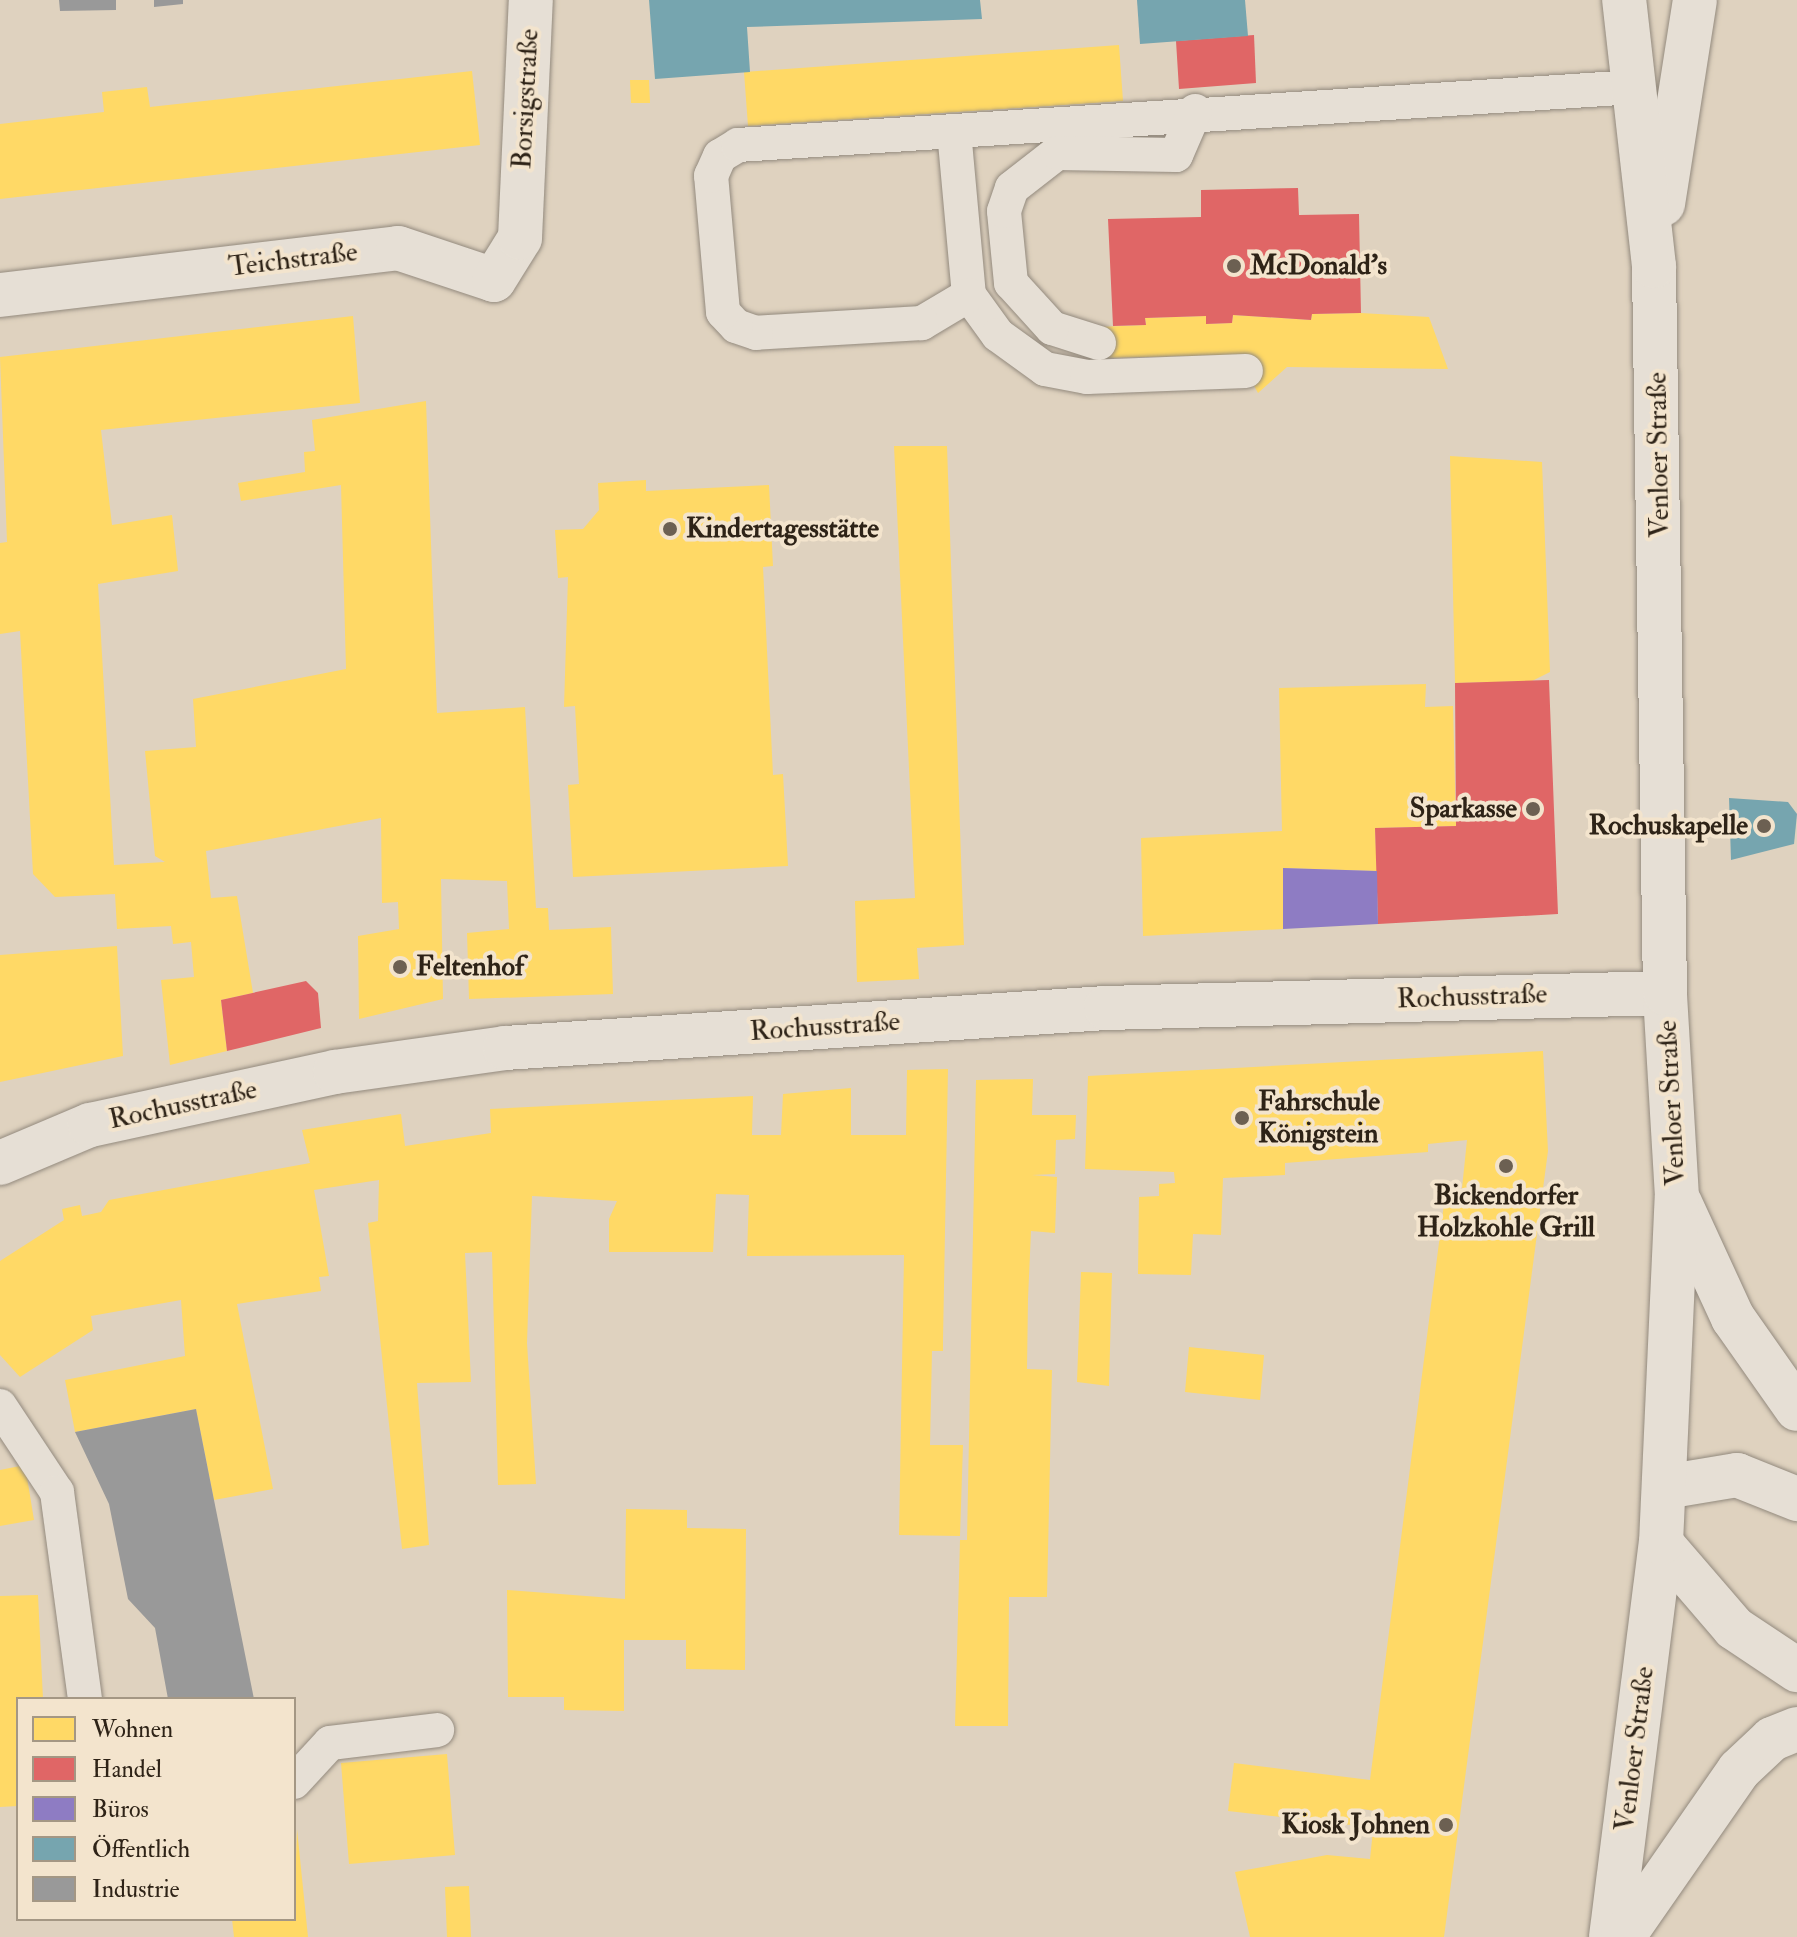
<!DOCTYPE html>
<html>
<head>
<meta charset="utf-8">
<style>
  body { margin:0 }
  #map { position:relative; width:1797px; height:1937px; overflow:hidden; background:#dfd2bf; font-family:"IM FELL Double Pica",serif }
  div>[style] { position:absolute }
  .homes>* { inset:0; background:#ffd966 }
  .shops>* { inset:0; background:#e06666 }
  .offices>* { inset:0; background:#8e7cc3 }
  .public>* { inset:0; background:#76a5af }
  .industry>* { inset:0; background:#999 }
  .roads { filter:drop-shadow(0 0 2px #938a7e) drop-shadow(0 0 2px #938a7e) }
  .lane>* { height:34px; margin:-17px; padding:0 17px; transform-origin:17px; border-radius:17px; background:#e6dfd5 }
  .street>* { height:44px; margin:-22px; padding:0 22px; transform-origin:22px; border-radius:22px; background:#e6dfd5 }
  .secondary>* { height:44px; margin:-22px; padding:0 22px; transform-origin:22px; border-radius:22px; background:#e6dfd5 }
  .dots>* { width:22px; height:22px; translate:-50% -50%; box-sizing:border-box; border:4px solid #f3e4cd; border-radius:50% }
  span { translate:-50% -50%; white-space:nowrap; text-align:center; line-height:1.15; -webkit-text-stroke:8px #f3e4cd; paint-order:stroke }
  .street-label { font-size:28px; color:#2e2317 }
  .poi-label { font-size:28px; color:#2e2317; font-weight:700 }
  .left { translate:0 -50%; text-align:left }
  .right { translate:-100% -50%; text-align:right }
  .legend { position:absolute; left:16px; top:1697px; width:280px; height:224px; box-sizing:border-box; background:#f3e4cd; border:2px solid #a49784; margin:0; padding:10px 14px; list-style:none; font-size:24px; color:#2e2317 }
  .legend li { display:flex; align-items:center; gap:16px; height:40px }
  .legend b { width:40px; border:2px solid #a49784 }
</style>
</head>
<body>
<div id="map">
  <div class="homes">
    <i style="clip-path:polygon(1119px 45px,1123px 101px,748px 126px,744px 72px)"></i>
    <i style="clip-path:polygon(472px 71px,480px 145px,0 199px,0 124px,104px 112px,102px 92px,147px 87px,150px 107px)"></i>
    <i style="clip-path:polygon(630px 80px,649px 80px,650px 103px,631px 103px)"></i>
    <i style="clip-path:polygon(1361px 313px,1429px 317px,1448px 369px,1287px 367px,1258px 393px,1237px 355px,1102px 358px,1098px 327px,1146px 325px,1145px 318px,1206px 316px,1206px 324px,1232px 323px,1233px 315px,1311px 320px,1312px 314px)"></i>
    <i style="clip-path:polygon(353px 316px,360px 403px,101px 430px,112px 525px,172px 515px,178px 571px,98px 584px,114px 865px,165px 862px,155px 856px,145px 751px,196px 747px,193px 699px,346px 669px,341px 485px,241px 501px,238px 483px,305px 472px,304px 452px,315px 451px,312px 420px,426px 401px,437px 713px,525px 707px,536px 908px,548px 908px,549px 930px,611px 927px,613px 994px,469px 999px,467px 933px,509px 929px,507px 881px,441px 879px,443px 999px,359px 1019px,358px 936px,399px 929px,398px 902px,382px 903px,381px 818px,206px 851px,211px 898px,237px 896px,253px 993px,221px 1000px,227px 1051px,170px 1065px,161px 980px,194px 977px,191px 942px,173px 944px,171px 926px,117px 929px,115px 894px,55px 897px,33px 874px,20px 631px,0 634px,0 543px,7px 542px,0 357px)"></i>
    <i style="clip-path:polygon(894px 446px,947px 446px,964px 945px,917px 948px,919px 979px,857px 982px,855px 901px,915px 898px)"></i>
    <i style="clip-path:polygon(1450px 456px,1542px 462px,1550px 672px,1532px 681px,1455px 683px)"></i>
    <i style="clip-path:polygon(646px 480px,646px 491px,769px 485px,773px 566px,763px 567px,773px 775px,783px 774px,788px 866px,573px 877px,568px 785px,579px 784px,575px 706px,564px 707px,568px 577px,558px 578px,555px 530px,583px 529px,599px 510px,598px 483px)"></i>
    <i style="clip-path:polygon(1426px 684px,1425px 707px,1453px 706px,1456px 826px,1375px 828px,1377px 871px,1283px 868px,1283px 929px,1143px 936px,1141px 838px,1282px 831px,1279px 688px)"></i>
    <i style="clip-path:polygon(117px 946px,123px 1056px,0 1082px,0 955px)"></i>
    <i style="clip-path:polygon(1543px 1051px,1548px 1151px,1444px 1937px,1250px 1937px,1235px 1872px,1327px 1855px,1370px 1859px,1375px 1811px,1362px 1809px,1360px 1826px,1228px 1811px,1234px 1763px,1370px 1780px,1445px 1196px,1461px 1198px,1467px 1140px,1428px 1144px,1428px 1152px,1285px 1163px,1285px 1175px,1223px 1178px,1221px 1235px,1193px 1234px,1191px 1275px,1138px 1274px,1139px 1197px,1159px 1196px,1159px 1184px,1175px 1183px,1174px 1172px,1085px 1169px,1088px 1076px)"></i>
    <i style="clip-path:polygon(948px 1069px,943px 1340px,943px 1351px,932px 1351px,930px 1445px,963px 1445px,960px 1536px,899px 1535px,904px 1255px,747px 1256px,749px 1195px,716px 1194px,713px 1252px,609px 1252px,609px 1219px,617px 1201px,532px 1196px,527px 1343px,536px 1484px,498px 1485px,492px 1252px,465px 1253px,471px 1382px,417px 1383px,429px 1545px,402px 1549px,368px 1223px,378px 1221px,379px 1180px,314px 1190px,329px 1276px,319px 1277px,321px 1291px,237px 1304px,273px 1489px,214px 1500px,196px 1409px,75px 1432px,65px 1380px,185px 1356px,181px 1300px,91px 1316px,93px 1330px,20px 1377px,0 1355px,0 1261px,64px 1220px,62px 1209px,80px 1205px,82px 1216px,101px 1212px,109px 1200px,310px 1163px,302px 1130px,401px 1114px,405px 1146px,491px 1133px,490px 1109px,753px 1096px,752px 1135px,781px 1135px,783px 1094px,851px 1088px,851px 1135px,906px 1135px,907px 1070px)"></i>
    <i style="clip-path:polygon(1033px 1079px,1032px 1115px,1076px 1115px,1075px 1139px,1056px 1140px,1055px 1174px,1032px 1175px,1057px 1177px,1055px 1233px,1031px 1231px,1028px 1299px,1027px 1369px,1052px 1370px,1047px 1597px,1009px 1597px,1008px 1726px,955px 1726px,960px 1540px,967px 1540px,976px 1080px)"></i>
    <i style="clip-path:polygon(1081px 1272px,1112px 1273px,1109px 1386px,1077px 1382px)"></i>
    <i style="clip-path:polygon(1189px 1347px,1264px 1355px,1260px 1400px,1185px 1392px)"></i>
    <i style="clip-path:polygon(25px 1465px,34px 1520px,0 1526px,0 1470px)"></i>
    <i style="clip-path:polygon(626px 1509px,687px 1510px,687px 1528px,746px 1529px,745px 1670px,686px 1669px,686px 1640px,624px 1640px,624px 1711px,564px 1710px,564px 1697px,508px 1697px,507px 1590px,625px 1599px)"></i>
    <i style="clip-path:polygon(38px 1595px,43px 1699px,18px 1699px,18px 1806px,0 1807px,0 1596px)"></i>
    <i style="clip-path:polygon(447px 1754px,455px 1855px,349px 1864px,341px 1763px)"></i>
    <i style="clip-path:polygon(297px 1829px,308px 1937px,234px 1937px,232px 1919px,294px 1919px)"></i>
    <i style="clip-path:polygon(469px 1886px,471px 1937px,447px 1937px,445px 1887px)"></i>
  </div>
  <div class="shops">
    <i style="clip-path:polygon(1254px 35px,1256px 83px,1179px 89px,1176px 41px)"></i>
    <i style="clip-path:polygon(1298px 188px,1299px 215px,1359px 214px,1361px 313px,1312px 314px,1311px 320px,1233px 315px,1232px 323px,1206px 324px,1206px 316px,1145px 318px,1146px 325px,1113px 326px,1108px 219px,1201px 217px,1201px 190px)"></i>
    <i style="clip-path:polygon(1549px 680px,1558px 914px,1378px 924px,1375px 828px,1456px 826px,1455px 683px)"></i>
    <i style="clip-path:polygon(306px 981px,318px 993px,321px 1028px,227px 1051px,221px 1000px)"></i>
  </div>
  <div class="offices">
    <i style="clip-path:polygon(1283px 868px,1377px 871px,1378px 924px,1283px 929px)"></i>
  </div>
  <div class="public">
    <i style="clip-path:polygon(649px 0,980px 0,982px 19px,747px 27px,750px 72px,655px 79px)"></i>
    <i style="clip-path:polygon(1137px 0,1245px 0,1248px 36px,1140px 44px)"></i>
    <i style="clip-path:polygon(1729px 798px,1788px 802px,1797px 814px,1794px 844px,1731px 860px)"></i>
  </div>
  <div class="industry">
    <i style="clip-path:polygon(59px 0,116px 0,116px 10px,60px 11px)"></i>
    <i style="clip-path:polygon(154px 0,183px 0,183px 4px,154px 7px)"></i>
    <i style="clip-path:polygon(196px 1409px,214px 1500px,254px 1699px,168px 1699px,155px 1628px,128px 1599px,109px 1504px,75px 1432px)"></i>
  </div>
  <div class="roads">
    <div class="lane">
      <i style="left:954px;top:131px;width:165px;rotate:84.8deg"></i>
      <i style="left:969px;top:295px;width:49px;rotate:54.1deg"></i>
      <i style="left:998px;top:335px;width:58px;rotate:35.9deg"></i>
      <i style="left:1045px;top:369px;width:43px;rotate:10.8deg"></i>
      <i style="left:1087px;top:377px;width:159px;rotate:-2.2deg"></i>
      <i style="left:969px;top:295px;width:55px;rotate:149.2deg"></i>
      <i style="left:922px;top:323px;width:166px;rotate:176.6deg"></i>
      <i style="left:756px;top:333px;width:21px;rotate:-161deg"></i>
      <i style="left:736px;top:326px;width:19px;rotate:-133deg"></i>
      <i style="left:723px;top:312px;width:137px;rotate:-95deg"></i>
      <i style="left:711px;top:176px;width:22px;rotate:-66deg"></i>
      <i style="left:720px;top:156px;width:21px;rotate:-31deg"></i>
      <i style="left:738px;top:145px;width:900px;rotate:-3.7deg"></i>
      <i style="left:1099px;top:343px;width:49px;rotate:-162.3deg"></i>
      <i style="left:1052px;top:328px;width:61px;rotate:-132.3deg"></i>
      <i style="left:1011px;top:283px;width:72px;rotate:-95.6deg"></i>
      <i style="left:1004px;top:211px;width:24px;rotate:-71deg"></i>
      <i style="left:1012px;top:188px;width:57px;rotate:-37.9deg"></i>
      <i style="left:1057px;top:153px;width:119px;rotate:1deg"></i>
      <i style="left:1176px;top:155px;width:48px;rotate:-66.6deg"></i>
      <i style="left:0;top:1406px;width:103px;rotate:56.5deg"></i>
      <i style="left:57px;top:1492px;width:209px;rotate:82.3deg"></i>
      <i style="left:294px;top:1782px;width:53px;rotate:-47.3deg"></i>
      <i style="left:330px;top:1743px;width:108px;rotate:-6.9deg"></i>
    </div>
    <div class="street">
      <i style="left:0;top:295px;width:401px;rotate:-6.7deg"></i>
      <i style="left:398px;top:248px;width:101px;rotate:18.4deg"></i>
      <i style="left:494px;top:280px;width:49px;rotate:-58.2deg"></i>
      <i style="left:520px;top:238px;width:238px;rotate:-87.4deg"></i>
      <i style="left:0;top:1163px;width:98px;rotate:-22.9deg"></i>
      <i style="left:90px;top:1125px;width:251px;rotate:-12.2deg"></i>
      <i style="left:335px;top:1072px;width:172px;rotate:-8deg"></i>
      <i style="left:505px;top:1048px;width:602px;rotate:-3.81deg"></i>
      <i style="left:1106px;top:1008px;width:559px;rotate:-1.54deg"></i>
    </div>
    <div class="secondary">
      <i style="left:1663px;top:204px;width:206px;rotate:-81.1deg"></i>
      <i style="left:1680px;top:1203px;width:127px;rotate:65.3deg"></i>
      <i style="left:1733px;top:1318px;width:111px;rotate:54.9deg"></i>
      <i style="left:1665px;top:1487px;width:73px;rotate:-9.5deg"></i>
      <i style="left:1737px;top:1475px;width:65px;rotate:21.8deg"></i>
      <i style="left:1661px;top:1543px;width:112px;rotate:49.3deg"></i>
      <i style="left:1734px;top:1628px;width:76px;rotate:33.7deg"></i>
      <i style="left:1611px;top:1937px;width:397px;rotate:-82.8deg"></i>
      <i style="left:1661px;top:1543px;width:346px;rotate:-87.4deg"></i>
      <i style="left:1677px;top:1197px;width:204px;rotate:-93.4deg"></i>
      <i style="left:1665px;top:993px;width:727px;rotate:-90.87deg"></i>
      <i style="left:1654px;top:266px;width:268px;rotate:-96.4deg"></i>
      <i style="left:1623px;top:1937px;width:203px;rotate:-55.2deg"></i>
      <i style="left:1739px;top:1770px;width:45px;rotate:-43.2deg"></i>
      <i style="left:1772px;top:1739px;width:27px;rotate:-22deg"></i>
    </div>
  </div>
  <div class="dots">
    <i style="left:1234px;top:266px;background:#6c6052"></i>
    <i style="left:670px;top:529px;background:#6c6052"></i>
    <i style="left:1533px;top:809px;background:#6c6052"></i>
    <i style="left:1764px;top:826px;background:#6c6052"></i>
    <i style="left:400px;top:967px;background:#6c6052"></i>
    <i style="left:1242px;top:1118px;background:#6c6052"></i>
    <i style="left:1506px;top:1166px;background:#6c6052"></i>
    <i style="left:1446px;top:1825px;background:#6c6052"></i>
  </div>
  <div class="street-label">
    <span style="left:526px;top:99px;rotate:-87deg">Borsigstraße</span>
    <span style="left:293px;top:260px;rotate:-7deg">Teichstraße</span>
    <span style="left:1659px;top:455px;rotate:-91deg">Venloer Straße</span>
    <span style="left:1472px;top:997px;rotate:-2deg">Rochusstraße</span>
    <span style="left:825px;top:1027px;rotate:-4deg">Rochusstraße</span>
    <span style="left:1672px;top:1103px;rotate:-93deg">Venloer Straße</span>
    <span style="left:183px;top:1105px;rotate:-12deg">Rochusstraße</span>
    <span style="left:1635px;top:1749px;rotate:-83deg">Venloer Straße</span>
  </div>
  <div class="poi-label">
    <span class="left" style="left:1250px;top:266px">McDonald's</span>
    <span class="left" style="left:686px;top:529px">Kindertagesstätte</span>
    <span class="right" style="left:1517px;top:809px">Sparkasse</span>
    <span class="right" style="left:1748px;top:826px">Rochuskapelle</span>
    <span class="left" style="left:416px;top:967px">Feltenhof</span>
    <span class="left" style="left:1258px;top:1118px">Fahrschule<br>Königstein</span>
    <span style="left:1506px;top:1212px">Bickendorfer<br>Holzkohle Grill</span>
    <span class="right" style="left:1430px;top:1825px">Kiosk Johnen</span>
  </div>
  <ul class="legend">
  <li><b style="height:22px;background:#ffd966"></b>Wohnen</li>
  <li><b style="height:22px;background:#e06666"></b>Handel</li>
  <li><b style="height:22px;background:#8e7cc3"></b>Büros</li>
  <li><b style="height:22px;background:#76a5af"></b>Öffentlich</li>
  <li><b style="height:22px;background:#999"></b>Industrie</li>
  </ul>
</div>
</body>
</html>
